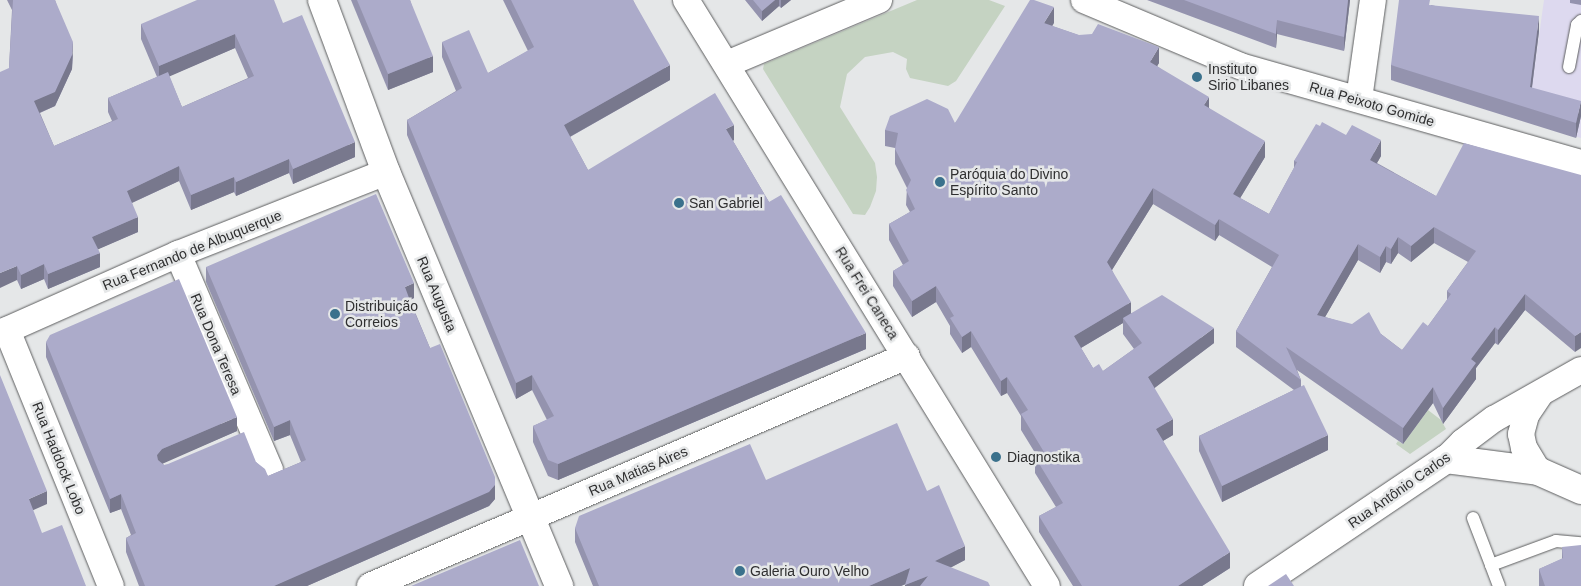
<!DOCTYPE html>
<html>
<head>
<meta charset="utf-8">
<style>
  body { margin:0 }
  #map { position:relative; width:1581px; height:586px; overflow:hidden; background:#e5e7e8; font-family:Helvetica,sans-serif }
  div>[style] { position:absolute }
  .medical>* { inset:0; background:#ddd9ef }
  .green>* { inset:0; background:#c5d3c2 }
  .roads { filter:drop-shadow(0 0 1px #5d5e5f) drop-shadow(0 0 1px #5d5e5f) }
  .lane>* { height:12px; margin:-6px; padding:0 6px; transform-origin:6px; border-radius:6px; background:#fff }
  .street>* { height:26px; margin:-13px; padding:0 13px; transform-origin:13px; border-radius:13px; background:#fff }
  .secondary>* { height:28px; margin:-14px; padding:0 14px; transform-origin:14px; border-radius:14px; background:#fff }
  .wall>* { inset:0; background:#9493ae }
  .shaded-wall>* { inset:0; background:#78788d }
  .building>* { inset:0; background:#acabca }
  .dots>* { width:14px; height:14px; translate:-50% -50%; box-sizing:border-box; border:2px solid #e5e7e8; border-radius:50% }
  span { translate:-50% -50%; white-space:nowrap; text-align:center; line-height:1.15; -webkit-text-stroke:5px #e5e7e8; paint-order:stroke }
  .poi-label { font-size:14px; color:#2f2f30 }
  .left { translate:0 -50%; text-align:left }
  .street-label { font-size:14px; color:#2f2f30 }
</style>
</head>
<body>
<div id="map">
  <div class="medical">
    <i style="clip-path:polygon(1544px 0,1581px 0,1581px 138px,1527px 122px)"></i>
  </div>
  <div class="green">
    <i style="clip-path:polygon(917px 0,989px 0,1005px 6px,956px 81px,948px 86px,910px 78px,906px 69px,907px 59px,893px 52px,865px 57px,847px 74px,840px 107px,875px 163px,877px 177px,876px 191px,870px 207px,865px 215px,853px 214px,763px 69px,764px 64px)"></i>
    <i style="clip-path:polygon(1428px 410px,1441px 420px,1446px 429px,1410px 454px,1396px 444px,1398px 441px,1403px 444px)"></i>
  </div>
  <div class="roads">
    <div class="lane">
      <i style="left:1569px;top:67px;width:43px;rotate:-79.2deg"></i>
      <i style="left:1577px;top:25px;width:6px;rotate:-45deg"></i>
      <i style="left:1473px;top:518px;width:50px;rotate:69deg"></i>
      <i style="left:1499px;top:586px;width:22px;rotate:-111deg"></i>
      <i style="left:1491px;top:565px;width:69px;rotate:-20.3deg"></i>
      <i style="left:1556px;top:541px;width:25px;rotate:5deg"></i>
    </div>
    <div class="street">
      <i style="left:686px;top:0;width:688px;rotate:58.37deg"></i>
      <i style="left:1084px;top:0;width:169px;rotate:22.9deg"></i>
      <i style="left:1240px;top:66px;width:355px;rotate:15.9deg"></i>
      <i style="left:727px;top:64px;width:165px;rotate:-22.8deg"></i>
      <i style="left:1359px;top:99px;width:100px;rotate:-82deg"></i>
      <i style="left:178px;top:254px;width:235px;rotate:66.9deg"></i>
      <i style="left:7px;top:330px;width:276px;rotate:67.9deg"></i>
      <i style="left:0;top:333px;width:195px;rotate:-23.9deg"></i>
      <i style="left:178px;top:254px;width:224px;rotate:-21.5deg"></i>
      <i style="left:1446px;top:459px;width:24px;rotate:-45deg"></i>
      <i style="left:1463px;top:442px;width:39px;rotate:-37deg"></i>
      <i style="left:1494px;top:419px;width:100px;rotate:-29.4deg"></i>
      <i style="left:1538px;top:471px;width:27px;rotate:-121deg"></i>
      <i style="left:1524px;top:448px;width:14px;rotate:-102deg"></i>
      <i style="left:1521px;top:434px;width:20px;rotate:-75deg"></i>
      <i style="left:1526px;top:415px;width:25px;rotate:-56deg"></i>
      <i style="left:370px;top:586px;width:584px;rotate:-23.19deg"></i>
    </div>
    <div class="secondary">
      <i style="left:322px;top:0;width:184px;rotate:69.6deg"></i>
      <i style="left:386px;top:172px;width:449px;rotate:67.3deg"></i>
      <i style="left:1258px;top:586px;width:227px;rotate:-34deg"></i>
      <i style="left:1446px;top:459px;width:93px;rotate:7.4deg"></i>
      <i style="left:1538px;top:471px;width:47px;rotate:23.8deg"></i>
    </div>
  </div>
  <div class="wall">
    <i style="clip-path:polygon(evenodd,7px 0,55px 0,73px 56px,72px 69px,55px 106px,40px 113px,54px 146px,112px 121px,108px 112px,108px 98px,157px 77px,141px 39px,141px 24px,283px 23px,355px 157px,293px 184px,289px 173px,236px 196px,234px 192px,191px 210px,179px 181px,132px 203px,138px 232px,98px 249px,100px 267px,48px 289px,44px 279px,21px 289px,17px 280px,9px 68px,12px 10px,7px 0,235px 48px,248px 78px,182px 107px,169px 76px,235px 48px)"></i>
    <i style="clip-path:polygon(351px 0,410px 0,433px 72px,388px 90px)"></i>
    <i style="clip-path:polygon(503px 0,633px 0,670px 80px,570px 137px,588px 170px,734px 140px,733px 141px,769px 202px,866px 349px,558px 480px,548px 476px,533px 442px,533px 426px,547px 420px,532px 390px,516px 399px,407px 135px,407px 120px,456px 91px,442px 57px,442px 42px,488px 73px,528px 51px)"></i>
    <i style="clip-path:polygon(745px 0,791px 0,781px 8px,779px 6px,762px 21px)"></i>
    <i style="clip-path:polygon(1147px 0,1350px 0,1344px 51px,1277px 34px,1276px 48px)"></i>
    <i style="clip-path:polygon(1570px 0,1581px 0,1581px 5px,1570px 3px)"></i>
    <i style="clip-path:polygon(1431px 5px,1539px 31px,1532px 88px,1581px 116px,1576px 138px,1391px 80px,1391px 65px)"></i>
    <i style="clip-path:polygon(evenodd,1054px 23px,1052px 26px,1159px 63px,1157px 66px,1209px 108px,1265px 157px,1240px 198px,1269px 214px,1294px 168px,1294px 161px,1320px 126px,1381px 156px,1377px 163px,1436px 196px,1581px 175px,1575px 352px,1525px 310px,1498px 345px,1495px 343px,1476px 368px,1476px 379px,1443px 424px,1433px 403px,1403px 444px,1297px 370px,1301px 380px,1301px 386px,1328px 450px,1222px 502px,1199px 451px,1199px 436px,1294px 390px,1236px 347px,1236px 331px,1272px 267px,1219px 235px,1215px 241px,1153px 204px,1112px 270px,1131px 313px,1214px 343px,1154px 388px,1173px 435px,1163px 441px,1230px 568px,1202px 586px,1073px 586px,1039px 532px,1039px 516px,1056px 507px,1035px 473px,1035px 457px,1037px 456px,1021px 430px,1021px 416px,1007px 393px,1001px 396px,971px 347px,962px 353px,950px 334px,950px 326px,936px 302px,912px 317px,893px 286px,893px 271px,903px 265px,889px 240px,889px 224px,910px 212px,906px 205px,907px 188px,895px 164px,895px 148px,885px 146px,885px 130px,955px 123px,1054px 23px,1434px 243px,1468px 262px,1447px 291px,1447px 300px,1428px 326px,1402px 350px,1381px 334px,1325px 317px,1358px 260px,1380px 273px,1386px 262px,1391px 264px,1398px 253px,1411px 262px,1434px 243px,1054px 23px,1123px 323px,1123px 334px,1134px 349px,1103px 371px,1093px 368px,1081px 348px,1123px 323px)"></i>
    <i style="clip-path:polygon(206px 267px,414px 298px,410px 300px,430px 348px,495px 491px,495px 499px,489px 506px,307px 586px,139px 586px,126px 552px,126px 538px,131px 535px,121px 509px,110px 513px,46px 357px,46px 342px,237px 431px,162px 463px,164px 465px,256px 462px,268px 476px,301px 462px,290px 435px,274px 441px,206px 282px)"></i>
    <i style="clip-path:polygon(766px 480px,927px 491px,965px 560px,951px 567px,905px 586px,906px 584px,901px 586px,593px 586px,575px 542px,575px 528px)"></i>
    <i style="clip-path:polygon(1562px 547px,1581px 586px,1539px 586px,1539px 569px,1562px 559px)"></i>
  </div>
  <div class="shaded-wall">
    <i style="clip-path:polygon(775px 0,779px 0,779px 6px,762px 21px,762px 11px)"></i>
    <i style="clip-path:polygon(781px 0,791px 0,781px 8px)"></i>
    <i style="clip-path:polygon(1348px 0,1350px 0,1344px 51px,1344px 37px)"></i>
    <i style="clip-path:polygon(1054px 7px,1054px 23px,1044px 39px,1044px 23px)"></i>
    <i style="clip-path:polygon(1539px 16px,1539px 31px,1530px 102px,1530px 87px)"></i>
    <i style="clip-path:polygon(1277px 20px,1277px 34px,1276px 48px,1276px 34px)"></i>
    <i style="clip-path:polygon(235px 34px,235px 48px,159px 81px,159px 66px)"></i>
    <i style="clip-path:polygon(73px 42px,72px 69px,55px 106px,34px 115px,34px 101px)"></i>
    <i style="clip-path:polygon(1159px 47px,1159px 63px,1150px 78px,1150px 62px)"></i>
    <i style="clip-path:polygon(433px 56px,433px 72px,388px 90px,388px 74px)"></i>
    <i style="clip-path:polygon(670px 65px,670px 80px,564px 140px,564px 125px)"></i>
    <i style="clip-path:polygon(1209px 97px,1209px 113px,1204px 105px)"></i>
    <i style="clip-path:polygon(1581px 101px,1581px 116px,1576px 138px,1576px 123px)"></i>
    <i style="clip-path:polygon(734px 125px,734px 140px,726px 144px,726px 129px)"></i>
    <i style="clip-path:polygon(1381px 140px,1381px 156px,1370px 175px,1370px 160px)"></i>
    <i style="clip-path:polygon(1265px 141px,1265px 157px,1233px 210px,1233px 194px)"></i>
    <i style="clip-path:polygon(355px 142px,355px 157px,293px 184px,293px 169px)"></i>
    <i style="clip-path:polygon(289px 159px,289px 173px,236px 196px,236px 182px)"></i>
    <i style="clip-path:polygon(179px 166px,179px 181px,127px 205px,127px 191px)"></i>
    <i style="clip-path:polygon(234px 177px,234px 192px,191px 210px,191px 195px)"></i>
    <i style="clip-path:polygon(1153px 188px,1153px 204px,1107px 278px,1107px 262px)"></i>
    <i style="clip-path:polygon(138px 217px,138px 232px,92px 252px,92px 237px)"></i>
    <i style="clip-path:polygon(1219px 219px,1219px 235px,1215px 241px,1215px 225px)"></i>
    <i style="clip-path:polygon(1434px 227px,1434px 243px,1411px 262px,1411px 246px)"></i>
    <i style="clip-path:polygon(1398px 237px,1398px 253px,1391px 264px,1391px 249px)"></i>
    <i style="clip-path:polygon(1358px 244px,1358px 260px,1317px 331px,1317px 315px)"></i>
    <i style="clip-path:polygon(1386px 246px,1386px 262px,1380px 273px,1380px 257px)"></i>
    <i style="clip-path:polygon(100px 253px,100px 267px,48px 289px,48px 274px)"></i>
    <i style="clip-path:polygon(44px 264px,44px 279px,21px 289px,21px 275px)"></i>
    <i style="clip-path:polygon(17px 266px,17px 280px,0 288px,0 273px)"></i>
    <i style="clip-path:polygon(414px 283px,414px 298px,405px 302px,405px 287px)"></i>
    <i style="clip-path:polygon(936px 286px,936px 302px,912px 317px,912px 301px)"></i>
    <i style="clip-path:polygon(1525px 294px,1525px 310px,1498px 345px,1498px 330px)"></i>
    <i style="clip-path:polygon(1131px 302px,1131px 318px,1123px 318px,1123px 323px,1074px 352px,1074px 336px)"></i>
    <i style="clip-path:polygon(1495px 327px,1495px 343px,1476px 368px,1476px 379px,1443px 424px,1443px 408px,1471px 359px)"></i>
    <i style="clip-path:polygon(1214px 328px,1214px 343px,1148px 393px,1148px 377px)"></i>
    <i style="clip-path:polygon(971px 331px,971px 347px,962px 353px,962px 337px)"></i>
    <i style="clip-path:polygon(1581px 332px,1581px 348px,1575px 352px,1575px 336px)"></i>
    <i style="clip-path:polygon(866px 333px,866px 349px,558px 480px,558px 464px)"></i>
    <i style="clip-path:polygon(532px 375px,532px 390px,516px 399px,516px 383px)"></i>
    <i style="clip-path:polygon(1007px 377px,1007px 393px,1001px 396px,1001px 381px)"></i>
    <i style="clip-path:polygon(1433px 387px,1433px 403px,1403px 444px,1403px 428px)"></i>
    <i style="clip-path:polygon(237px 417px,237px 431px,162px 464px,157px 470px,157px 455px,162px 449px)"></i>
    <i style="clip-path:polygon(1173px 419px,1173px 435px,1156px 445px,1156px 429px)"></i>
    <i style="clip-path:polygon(290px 420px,290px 435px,274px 441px,274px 427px)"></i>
    <i style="clip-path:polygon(1328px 435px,1328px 450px,1222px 502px,1222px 486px)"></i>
    <i style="clip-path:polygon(495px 477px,495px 499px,489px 506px,307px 586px,274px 586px)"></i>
    <i style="clip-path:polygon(47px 491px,47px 504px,29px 512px,29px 499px)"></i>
    <i style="clip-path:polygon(121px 494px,121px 509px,110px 513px,110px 499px)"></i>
    <i style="clip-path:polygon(965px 546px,965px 560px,935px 576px,935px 561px)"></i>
    <i style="clip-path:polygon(1230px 552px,1230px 568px,1202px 586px,1178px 586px)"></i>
    <i style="clip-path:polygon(910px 568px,910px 582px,901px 586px,869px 586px)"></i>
    <i style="clip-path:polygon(928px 576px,928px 586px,905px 586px,905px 585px)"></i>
  </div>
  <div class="building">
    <i style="clip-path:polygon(13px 0,55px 0,73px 42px,72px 55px,55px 92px,34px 101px,54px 146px,118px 119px,108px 98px,168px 72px,182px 107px,254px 76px,235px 34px,159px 66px,141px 24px,197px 0,274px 0,283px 23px,302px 15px,355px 142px,293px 169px,289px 159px,236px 182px,234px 177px,191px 195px,179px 166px,127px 191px,138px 217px,92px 237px,100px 253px,48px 274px,44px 264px,21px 275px,17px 266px,0 273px,0 72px,9px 68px)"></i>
    <i style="clip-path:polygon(357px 0,410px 0,433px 56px,388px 74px)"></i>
    <i style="clip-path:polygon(511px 0,633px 0,670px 65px,564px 125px,588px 170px,715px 93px,734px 125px,726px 129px,769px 202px,781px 195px,866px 333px,558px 464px,548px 460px,533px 426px,554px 416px,532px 375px,516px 383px,407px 120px,462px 88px,442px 42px,469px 30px,488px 73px,534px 47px)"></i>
    <i style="clip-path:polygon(753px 0,775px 0,762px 11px)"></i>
    <i style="clip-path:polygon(evenodd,1030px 0,1034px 0,1054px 7px,1044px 23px,1079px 35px,1092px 34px,1098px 24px,1159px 47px,1150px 62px,1209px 97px,1204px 105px,1265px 141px,1233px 194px,1269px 214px,1297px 162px,1294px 161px,1316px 124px,1320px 126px,1322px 122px,1346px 135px,1352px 125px,1381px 140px,1370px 160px,1436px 196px,1464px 143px,1581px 175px,1581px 332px,1575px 336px,1525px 294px,1498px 330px,1495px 327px,1471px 359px,1476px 363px,1443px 408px,1433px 387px,1403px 428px,1286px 347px,1301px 380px,1236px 331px,1279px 255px,1219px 219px,1215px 225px,1153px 188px,1107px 262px,1131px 302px,1074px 336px,1093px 368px,1099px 364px,1103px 371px,1142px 343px,1123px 318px,1162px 295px,1214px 328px,1148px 377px,1173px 419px,1156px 429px,1230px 552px,1178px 586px,1082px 586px,1039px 516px,1063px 503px,1035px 457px,1044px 452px,1021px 414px,1028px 410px,1007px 377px,1001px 381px,971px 331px,962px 337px,950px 318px,954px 316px,936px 286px,912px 301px,893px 271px,909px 261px,889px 224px,915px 209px,906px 190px,911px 180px,895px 149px,898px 133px,885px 130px,890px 116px,927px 99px,948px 109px,955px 123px,1030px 0,1434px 227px,1476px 251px,1447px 291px,1451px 294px,1428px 326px,1423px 322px,1402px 350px,1381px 334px,1369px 312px,1352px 324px,1317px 315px,1358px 244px,1380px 257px,1386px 246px,1391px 249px,1398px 237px,1411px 246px,1434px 227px)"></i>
    <i style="clip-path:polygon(1184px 0,1348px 0,1344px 37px,1277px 20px,1276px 34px)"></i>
    <i style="clip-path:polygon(1399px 0,1430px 0,1429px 5px,1539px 16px,1530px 87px,1581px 101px,1576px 123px,1391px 65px)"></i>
    <i style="clip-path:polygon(376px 194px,414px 283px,405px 287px,412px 306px,430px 348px,440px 344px,495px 477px,495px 485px,489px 492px,274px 586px,145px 586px,126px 538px,136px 533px,121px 494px,110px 499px,46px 342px,50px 335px,179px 279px,237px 417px,162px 449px,157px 455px,158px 460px,164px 465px,168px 464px,244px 432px,256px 462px,265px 469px,268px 476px,306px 460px,290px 420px,274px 427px,206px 267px)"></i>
    <i style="clip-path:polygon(0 375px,47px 491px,29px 499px,42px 533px,62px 525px,86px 586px,0 586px)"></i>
    <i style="clip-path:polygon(1304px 385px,1328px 435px,1222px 486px,1199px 436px)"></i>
    <i style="clip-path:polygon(897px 423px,927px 491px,939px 485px,965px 546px,935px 561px,988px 582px,990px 586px,920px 586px,928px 576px,905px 585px,910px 568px,869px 586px,599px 586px,575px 528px,579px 516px,750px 444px,766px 480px)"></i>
    <i style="clip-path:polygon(520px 540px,539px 586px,411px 586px)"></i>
    <i style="clip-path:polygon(1581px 545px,1581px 586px,1545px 586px,1539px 569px,1563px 558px,1562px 547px)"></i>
    <i style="clip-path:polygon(1286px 574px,1294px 586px,1268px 586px)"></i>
  </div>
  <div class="dots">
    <i style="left:1197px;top:77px;background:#3a718c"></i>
    <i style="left:940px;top:182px;background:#3a718c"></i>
    <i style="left:679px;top:203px;background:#3a718c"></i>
    <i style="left:335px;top:314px;background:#3a718c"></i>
    <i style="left:996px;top:457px;background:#3a718c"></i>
    <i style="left:740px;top:571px;background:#3a718c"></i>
  </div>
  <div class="poi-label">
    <span class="left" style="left:1208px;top:77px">Instituto<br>Sirio Libanes</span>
    <span class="left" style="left:950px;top:182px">Paróquia do Divino<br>Espírito Santo</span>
    <span class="left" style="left:689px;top:203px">San Gabriel</span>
    <span class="left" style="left:345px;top:314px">Distribuição<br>Correios</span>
    <span class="left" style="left:1007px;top:457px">Diagnostika</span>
    <span class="left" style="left:750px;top:571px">Galeria Ouro Velho</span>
  </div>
  <div class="street-label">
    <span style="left:1372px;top:104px;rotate:16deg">Rua Peixoto Gomide</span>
    <span style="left:192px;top:250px;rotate:-22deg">Rua Fernando de Albuquerque</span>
    <span style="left:867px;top:293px;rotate:58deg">Rua Frei Caneca</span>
    <span style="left:437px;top:294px;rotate:67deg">Rua Augusta</span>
    <span style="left:216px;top:344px;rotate:67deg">Rua Dona Teresa</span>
    <span style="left:59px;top:458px;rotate:68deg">Rua Haddock Lobo</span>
    <span style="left:638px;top:471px;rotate:-23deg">Rua Matias Aires</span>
    <span style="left:1399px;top:490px;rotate:-35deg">Rua Antônio Carlos</span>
  </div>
</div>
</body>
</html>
